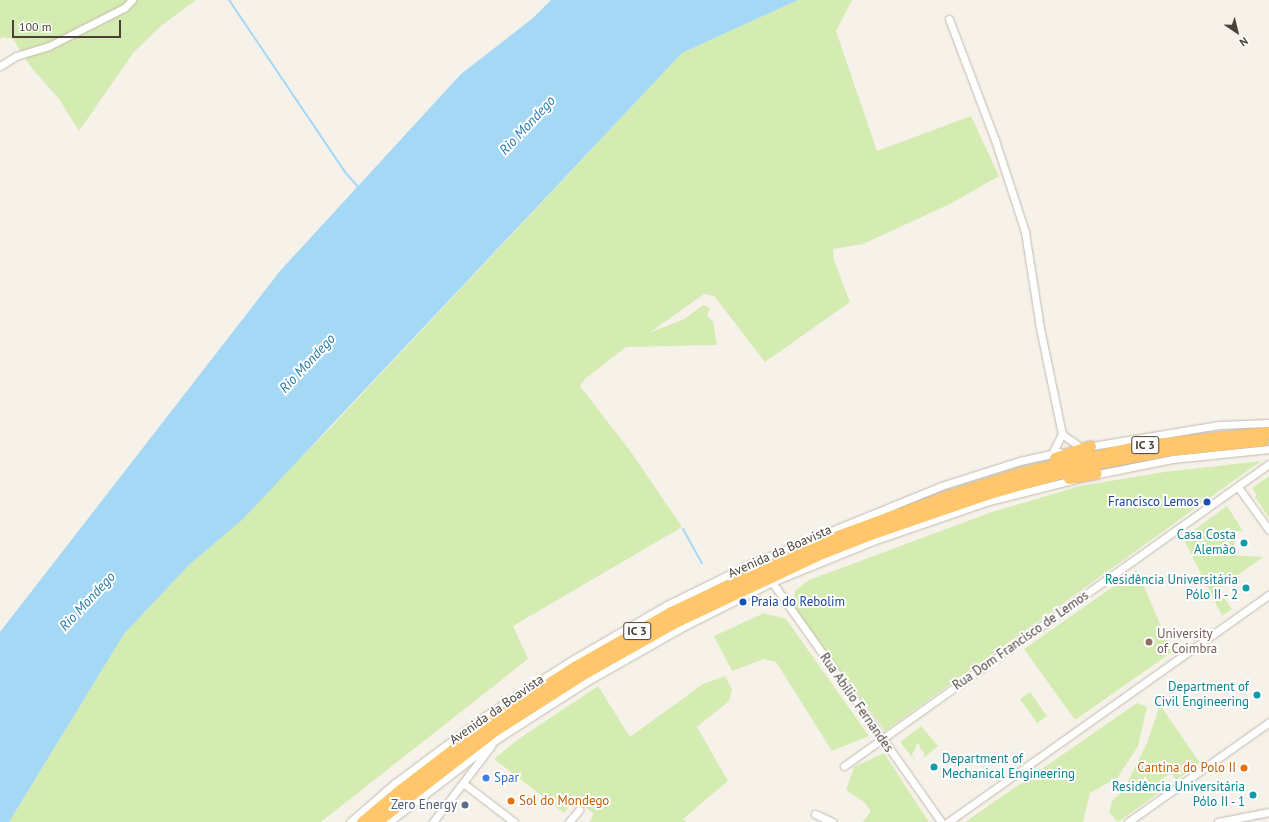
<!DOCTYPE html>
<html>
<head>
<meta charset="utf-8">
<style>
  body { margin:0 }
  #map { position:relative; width:1269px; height:822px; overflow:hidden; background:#f6f2ea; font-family:"PT Sans",sans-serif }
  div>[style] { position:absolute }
  .green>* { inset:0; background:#d4ecb1 }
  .water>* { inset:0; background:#a4d8f5 }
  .stream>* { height:2px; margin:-1px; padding:0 1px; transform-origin:1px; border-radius:1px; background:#a4d8f5 }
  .roads { filter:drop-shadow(0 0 1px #c2b9ac) drop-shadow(0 0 1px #c2b9ac) }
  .minor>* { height:7px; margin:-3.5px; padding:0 3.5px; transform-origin:3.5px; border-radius:3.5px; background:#fff }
  .highway>* { height:11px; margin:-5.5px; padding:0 5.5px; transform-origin:5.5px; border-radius:5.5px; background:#ffc66c }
  .dots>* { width:11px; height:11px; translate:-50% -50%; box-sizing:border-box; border:2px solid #fff; border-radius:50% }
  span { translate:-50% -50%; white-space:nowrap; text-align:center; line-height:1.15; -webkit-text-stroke:4px #fff; paint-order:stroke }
  .shield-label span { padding:1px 3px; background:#fff; border:1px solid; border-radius:3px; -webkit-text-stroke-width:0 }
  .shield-label { font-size:12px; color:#4b4237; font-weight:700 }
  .transit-label { font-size:13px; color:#164399 }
  .right { translate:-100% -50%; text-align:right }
  .left { translate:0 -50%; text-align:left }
  .culture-label { font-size:13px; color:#0d838f }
  .street-label { font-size:13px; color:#4b4237 }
  .education-label { font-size:13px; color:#785e54 }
  .food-label { font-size:13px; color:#c56008 }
  .shop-label { font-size:13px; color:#366cbe }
  .service-label { font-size:13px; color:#4e5e75 }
  .water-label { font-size:14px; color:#277bad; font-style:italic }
  .north { position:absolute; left:1217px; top:12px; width:40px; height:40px; -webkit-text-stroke:3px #fff; paint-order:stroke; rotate:145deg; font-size:11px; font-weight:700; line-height:16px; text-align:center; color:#4b4237 }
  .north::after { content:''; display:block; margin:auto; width:14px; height:18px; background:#4b4237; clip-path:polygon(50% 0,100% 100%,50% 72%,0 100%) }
  .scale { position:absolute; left:12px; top:20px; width:109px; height:18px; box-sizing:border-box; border:2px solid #4b4237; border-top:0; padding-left:5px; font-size:12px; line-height:14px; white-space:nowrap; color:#4b4237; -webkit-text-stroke:3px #fff; paint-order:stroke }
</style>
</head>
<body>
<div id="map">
  <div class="green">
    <i style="clip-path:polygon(0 0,196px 0,162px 25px,134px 52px,79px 131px,59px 99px,30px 66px,13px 39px,3px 37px,0 39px)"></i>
    <i style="clip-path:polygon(798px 0,852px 0,836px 31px,877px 151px,971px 116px,999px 176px,950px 204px,863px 244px,833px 249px,834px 260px,850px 302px,765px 362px,714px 296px,704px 294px,649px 333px,684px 319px,703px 305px,710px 308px,707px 316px,713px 321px,717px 345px,626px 347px,585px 379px,580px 386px,631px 452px,682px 527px,513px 626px,528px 659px,321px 822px,9px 822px,124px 634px,189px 565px,223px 536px,331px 427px,682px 53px)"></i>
    <i style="clip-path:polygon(1261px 461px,885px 731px,793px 606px,795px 591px,809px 580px,992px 512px,1080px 486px,1164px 472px)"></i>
    <i style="clip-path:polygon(1269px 476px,1269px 518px,1255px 497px,1257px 495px,1252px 488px)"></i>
    <i style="clip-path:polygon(1227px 506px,1243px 531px,1235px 531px,1234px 548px,1228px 548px,1228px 555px,1263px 557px,1218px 589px,1232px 609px,1222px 616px,1183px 538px)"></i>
    <i style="clip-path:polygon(1137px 570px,1172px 652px,1075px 720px,1024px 649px)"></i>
    <i style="clip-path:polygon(764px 613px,786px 619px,869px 736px,832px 751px,776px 662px,764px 659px,732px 671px,714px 636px)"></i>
    <i style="clip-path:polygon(725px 676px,732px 689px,729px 701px,697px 727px,728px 781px,683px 819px,686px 822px,589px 822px,594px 814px,575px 799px,564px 813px,494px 759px,517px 740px,598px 686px,630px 737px,703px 684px)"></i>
    <i style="clip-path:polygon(1030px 692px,1047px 716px,1037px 723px,1020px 699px)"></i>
    <i style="clip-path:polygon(1137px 703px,1147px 707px,1138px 746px,1118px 777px,1090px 793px,1083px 822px,965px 822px)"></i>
    <i style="clip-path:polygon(1160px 705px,1200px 763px,1176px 780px,1171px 773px,1161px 780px,1166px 788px,1118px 822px,1109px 812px,1112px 801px,1123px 791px,1147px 743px)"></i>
    <i style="clip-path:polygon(921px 726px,938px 746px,924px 758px,924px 752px,920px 748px,919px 744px,917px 744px,912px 755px,917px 763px,900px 742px)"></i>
    <i style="clip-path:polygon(884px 753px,929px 822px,863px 822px,871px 811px,864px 802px,846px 790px,854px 767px)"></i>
  </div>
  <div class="water">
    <i style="clip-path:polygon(551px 0,798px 0,682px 53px,243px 519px,189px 565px,124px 634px,9px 822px,0 822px,0 632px,280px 271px,461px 74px,533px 18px)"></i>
  </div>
  <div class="stream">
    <i style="left:229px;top:0;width:207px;rotate:56deg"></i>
    <i style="left:345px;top:172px;width:21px;rotate:49deg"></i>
    <i style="left:683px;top:529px;width:39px;rotate:61deg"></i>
  </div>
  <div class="roads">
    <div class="minor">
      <i style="left:949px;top:19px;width:129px;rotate:69.2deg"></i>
      <i style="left:995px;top:140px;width:97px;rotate:71.9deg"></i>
      <i style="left:1025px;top:232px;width:97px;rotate:81.1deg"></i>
      <i style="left:1040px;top:328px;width:108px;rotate:78.3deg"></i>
      <i style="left:1062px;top:434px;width:22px;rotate:117deg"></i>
      <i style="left:0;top:66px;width:19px;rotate:-32deg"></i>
      <i style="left:16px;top:56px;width:34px;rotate:-17deg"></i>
      <i style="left:49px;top:46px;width:84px;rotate:-26.9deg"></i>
      <i style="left:124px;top:8px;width:11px;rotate:-45deg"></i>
      <i style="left:1062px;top:434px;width:22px;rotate:36deg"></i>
      <i style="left:1086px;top:447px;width:135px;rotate:-9.4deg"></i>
      <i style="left:1219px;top:425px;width:50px;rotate:-2.3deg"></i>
      <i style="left:1093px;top:475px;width:82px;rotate:-11.3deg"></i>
      <i style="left:1173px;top:459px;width:97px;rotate:-5.9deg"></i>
      <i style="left:1238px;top:487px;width:53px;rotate:54.2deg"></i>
      <i style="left:772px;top:582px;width:294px;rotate:54.8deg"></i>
      <i style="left:844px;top:766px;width:521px;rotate:-35.4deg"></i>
      <i style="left:463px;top:783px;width:64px;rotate:37.4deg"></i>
      <i style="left:815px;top:814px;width:19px;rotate:25deg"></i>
      <i style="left:350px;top:822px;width:60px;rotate:-40.9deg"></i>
      <i style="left:395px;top:783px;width:112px;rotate:-36.7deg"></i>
      <i style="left:485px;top:716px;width:103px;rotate:-32.8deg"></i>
      <i style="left:572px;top:660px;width:110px;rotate:-30.1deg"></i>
      <i style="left:667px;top:605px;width:93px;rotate:-26.3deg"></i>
      <i style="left:750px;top:564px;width:206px;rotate:-22.2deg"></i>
      <i style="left:941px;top:486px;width:83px;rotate:-17.6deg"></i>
      <i style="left:1020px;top:461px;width:41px;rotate:-12.7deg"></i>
      <i style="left:389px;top:822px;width:136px;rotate:-37.5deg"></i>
      <i style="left:497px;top:739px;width:106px;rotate:-32.6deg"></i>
      <i style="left:586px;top:682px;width:109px;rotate:-29.6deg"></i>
      <i style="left:681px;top:628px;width:102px;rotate:-26.8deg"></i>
      <i style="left:772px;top:582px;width:109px;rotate:-22.1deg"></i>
      <i style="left:873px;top:541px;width:123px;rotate:-19deg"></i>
      <i style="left:989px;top:501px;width:87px;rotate:-14deg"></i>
      <i style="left:433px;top:822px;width:96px;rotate:-52.7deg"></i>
      <i style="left:569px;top:822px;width:16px;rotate:-50deg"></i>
      <i style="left:948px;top:822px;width:393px;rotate:-35.3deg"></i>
      <i style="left:1128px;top:822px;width:173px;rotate:-35.3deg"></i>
      <i style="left:1218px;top:822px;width:52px;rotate:-11.1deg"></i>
    </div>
    <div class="highway">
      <i style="left:1055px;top:458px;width:37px;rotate:-19deg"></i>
      <i style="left:1069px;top:478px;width:27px;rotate:-10deg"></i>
      <i style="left:362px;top:822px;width:50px;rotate:-40.1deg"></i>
      <i style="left:400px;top:790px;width:112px;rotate:-37.4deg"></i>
      <i style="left:489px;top:722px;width:103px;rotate:-32.8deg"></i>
      <i style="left:576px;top:666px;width:109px;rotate:-29.6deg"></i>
      <i style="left:671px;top:612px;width:157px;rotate:-25.3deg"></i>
      <i style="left:813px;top:545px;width:140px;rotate:-20.1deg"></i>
      <i style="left:944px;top:497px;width:83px;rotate:-17.6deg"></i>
      <i style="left:1023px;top:472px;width:125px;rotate:-12.5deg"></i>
      <i style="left:1145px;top:445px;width:125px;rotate:-6deg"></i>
      <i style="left:376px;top:822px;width:150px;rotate:-37.7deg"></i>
      <i style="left:495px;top:730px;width:102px;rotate:-32.6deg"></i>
      <i style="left:581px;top:675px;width:110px;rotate:-29.4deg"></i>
      <i style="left:677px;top:621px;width:155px;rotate:-25.2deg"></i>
      <i style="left:817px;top:555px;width:57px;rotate:-21.6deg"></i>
      <i style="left:870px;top:534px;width:123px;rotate:-19deg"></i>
      <i style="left:986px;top:494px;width:110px;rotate:-15.8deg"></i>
      <i style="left:1092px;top:464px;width:72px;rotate:-10.4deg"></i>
      <i style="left:1163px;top:451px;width:100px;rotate:-6.3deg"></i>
    </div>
  </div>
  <div class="dots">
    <i style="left:1207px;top:502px;background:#1a4fb4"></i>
    <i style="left:1244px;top:543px;background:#0f9aa8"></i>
    <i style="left:1246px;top:588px;background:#0f9aa8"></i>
    <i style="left:743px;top:602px;background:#1a4fb4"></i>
    <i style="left:1149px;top:642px;background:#8d6e63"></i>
    <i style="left:1257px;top:695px;background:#0f9aa8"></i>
    <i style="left:934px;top:767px;background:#0f9aa8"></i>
    <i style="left:1244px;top:768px;background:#e8710a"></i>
    <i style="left:486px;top:778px;background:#3f7fe0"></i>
    <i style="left:1253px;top:795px;background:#0f9aa8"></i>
    <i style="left:511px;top:801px;background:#e8710a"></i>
    <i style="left:465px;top:805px;background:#5c6f8a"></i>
  </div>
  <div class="shield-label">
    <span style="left:1145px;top:445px">IC 3</span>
    <span style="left:637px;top:631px">IC 3</span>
  </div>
  <div class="transit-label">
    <span class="right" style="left:1199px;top:502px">Francisco Lemos</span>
    <span class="left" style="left:751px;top:602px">Praia do Rebolim</span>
  </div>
  <div class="culture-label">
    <span class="right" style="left:1236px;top:543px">Casa Costa<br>Alemão</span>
    <span class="right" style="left:1238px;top:588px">Residência Universitária<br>Pólo II - 2</span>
    <span class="right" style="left:1249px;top:695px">Department of<br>Civil Engineering</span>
    <span class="left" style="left:942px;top:767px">Department of<br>Mechanical Engineering</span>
    <span class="right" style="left:1245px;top:795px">Residência Universitária<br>Pólo II - 1</span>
  </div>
  <div class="street-label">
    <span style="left:780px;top:552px;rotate:-24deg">Avenida da Boavista</span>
    <span style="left:1021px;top:641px;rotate:-35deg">Rua Dom Francisco de Lemos</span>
    <span style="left:856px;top:703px;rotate:55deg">Rua Abílio Fernandes</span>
    <span style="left:497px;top:710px;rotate:-35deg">Avenida da Boavista</span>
  </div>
  <div class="education-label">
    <span class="left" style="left:1157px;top:642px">University<br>of Coimbra</span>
  </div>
  <div class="food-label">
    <span class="right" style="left:1236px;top:768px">Cantina do Polo II</span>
    <span class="left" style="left:519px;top:801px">Sol do Mondego</span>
  </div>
  <div class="shop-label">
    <span class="left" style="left:494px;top:778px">Spar</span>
  </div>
  <div class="service-label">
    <span class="right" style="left:457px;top:805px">Zero Energy</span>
  </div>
  <div class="water-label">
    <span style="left:527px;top:125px;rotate:-47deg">Rio Mondego</span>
    <span style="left:307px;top:363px;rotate:-47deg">Rio Mondego</span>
    <span style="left:87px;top:601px;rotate:-47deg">Rio Mondego</span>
  </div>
  <div class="north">N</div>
  <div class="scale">100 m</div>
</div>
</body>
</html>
